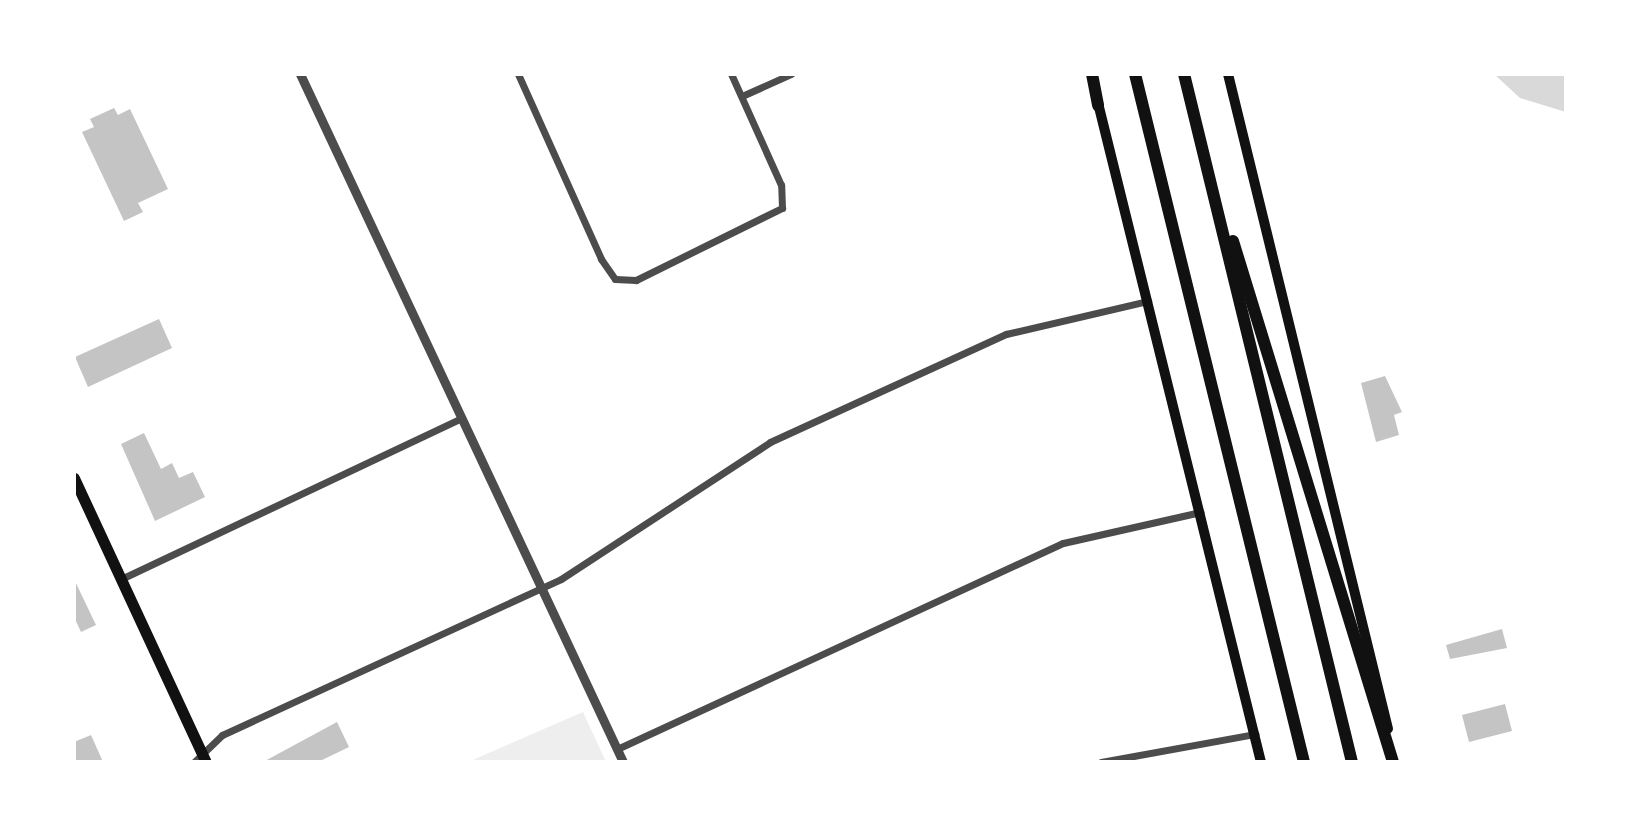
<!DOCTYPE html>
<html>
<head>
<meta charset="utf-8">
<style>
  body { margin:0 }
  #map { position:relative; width:1640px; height:836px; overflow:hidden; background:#fff; font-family:Figtree,sans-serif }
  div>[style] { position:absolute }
  .green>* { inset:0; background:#eee }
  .water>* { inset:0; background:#d9d9d9 }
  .building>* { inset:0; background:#c4c4c4 }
  .minor>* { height:7px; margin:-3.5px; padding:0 3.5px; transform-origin:3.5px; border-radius:3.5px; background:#4c4c4c }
  .tertiary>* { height:9px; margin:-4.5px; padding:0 4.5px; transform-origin:4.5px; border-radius:4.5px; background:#4c4c4c }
  .secondary>* { height:10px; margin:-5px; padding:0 5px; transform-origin:5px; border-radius:5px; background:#111 }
  .primary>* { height:11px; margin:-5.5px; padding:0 5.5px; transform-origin:5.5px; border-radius:5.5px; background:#111 }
  .motorway>* { height:12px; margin:-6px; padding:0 6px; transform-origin:6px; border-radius:6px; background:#111 }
  span { translate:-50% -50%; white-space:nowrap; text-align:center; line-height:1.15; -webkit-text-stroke:8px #fff; paint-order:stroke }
  .frame { position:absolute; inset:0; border:76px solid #fff; pointer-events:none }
</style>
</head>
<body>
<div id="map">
  <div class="green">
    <i style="clip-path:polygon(583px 712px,606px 762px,468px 762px)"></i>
  </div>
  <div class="water">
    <i style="clip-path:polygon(1494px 74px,1566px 74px,1566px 112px,1520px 98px)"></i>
  </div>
  <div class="building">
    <i style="clip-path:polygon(114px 108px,118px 115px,130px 109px,168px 189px,138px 203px,143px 212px,124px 221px,82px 132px,94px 127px,90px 119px)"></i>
    <i style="clip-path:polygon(159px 319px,172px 348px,88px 387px,75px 357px)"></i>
    <i style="clip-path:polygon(1385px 376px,1402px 412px,1394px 415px,1399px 435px,1376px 442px,1361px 383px)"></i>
    <i style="clip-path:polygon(144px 433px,161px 469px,172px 463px,179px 478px,193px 472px,205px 497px,155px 521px,121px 444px)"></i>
    <i style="clip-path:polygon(74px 579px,96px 625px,81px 632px,74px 617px)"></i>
    <i style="clip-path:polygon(1502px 629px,1507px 648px,1450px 659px,1446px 645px)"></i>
    <i style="clip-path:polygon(1505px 704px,1512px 731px,1469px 742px,1462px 715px)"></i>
    <i style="clip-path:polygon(337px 722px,349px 747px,318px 762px,263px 762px)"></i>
    <i style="clip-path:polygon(91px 735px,103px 762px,74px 762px,74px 742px)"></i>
  </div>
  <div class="minor">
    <i style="left:518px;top:74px;width:203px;rotate:65.8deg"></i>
    <i style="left:601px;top:259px;width:24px;rotate:55deg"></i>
    <i style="left:615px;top:279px;width:21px;rotate:3deg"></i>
    <i style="left:636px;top:280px;width:163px;rotate:-26.3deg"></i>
    <i style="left:782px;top:208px;width:23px;rotate:-92deg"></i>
    <i style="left:781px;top:185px;width:122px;rotate:-114.2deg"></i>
    <i style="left:742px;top:96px;width:54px;rotate:-24.2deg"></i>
    <i style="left:121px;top:579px;width:373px;rotate:-25.3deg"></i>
    <i style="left:617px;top:749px;width:491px;rotate:-24.8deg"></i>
    <i style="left:1063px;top:543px;width:141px;rotate:-12.7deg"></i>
    <i style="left:194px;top:762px;width:39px;rotate:-44deg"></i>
    <i style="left:222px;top:735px;width:373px;rotate:-24.7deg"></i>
    <i style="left:561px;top:579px;width:250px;rotate:-33.2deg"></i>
    <i style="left:770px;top:442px;width:260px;rotate:-24.6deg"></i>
    <i style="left:1006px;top:334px;width:146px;rotate:-13.1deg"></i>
    <i style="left:1101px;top:762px;width:157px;rotate:-10.3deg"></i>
  </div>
  <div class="tertiary">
    <i style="left:300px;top:74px;width:760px;rotate:64.85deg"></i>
  </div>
  <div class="secondary">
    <i style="left:1228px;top:74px;width:674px;rotate:76.27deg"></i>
    <i style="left:1097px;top:99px;width:683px;rotate:76.11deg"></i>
  </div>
  <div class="primary">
    <i style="left:74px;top:478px;width:313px;rotate:65.1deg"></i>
  </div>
  <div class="motorway">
    <i style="left:1092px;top:74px;width:32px;rotate:79deg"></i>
    <i style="left:1135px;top:74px;width:708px;rotate:76.2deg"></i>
    <i style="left:1184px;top:74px;width:708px;rotate:76.28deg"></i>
    <i style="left:1233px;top:241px;width:545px;rotate:72.93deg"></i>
  </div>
  <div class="frame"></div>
</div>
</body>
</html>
